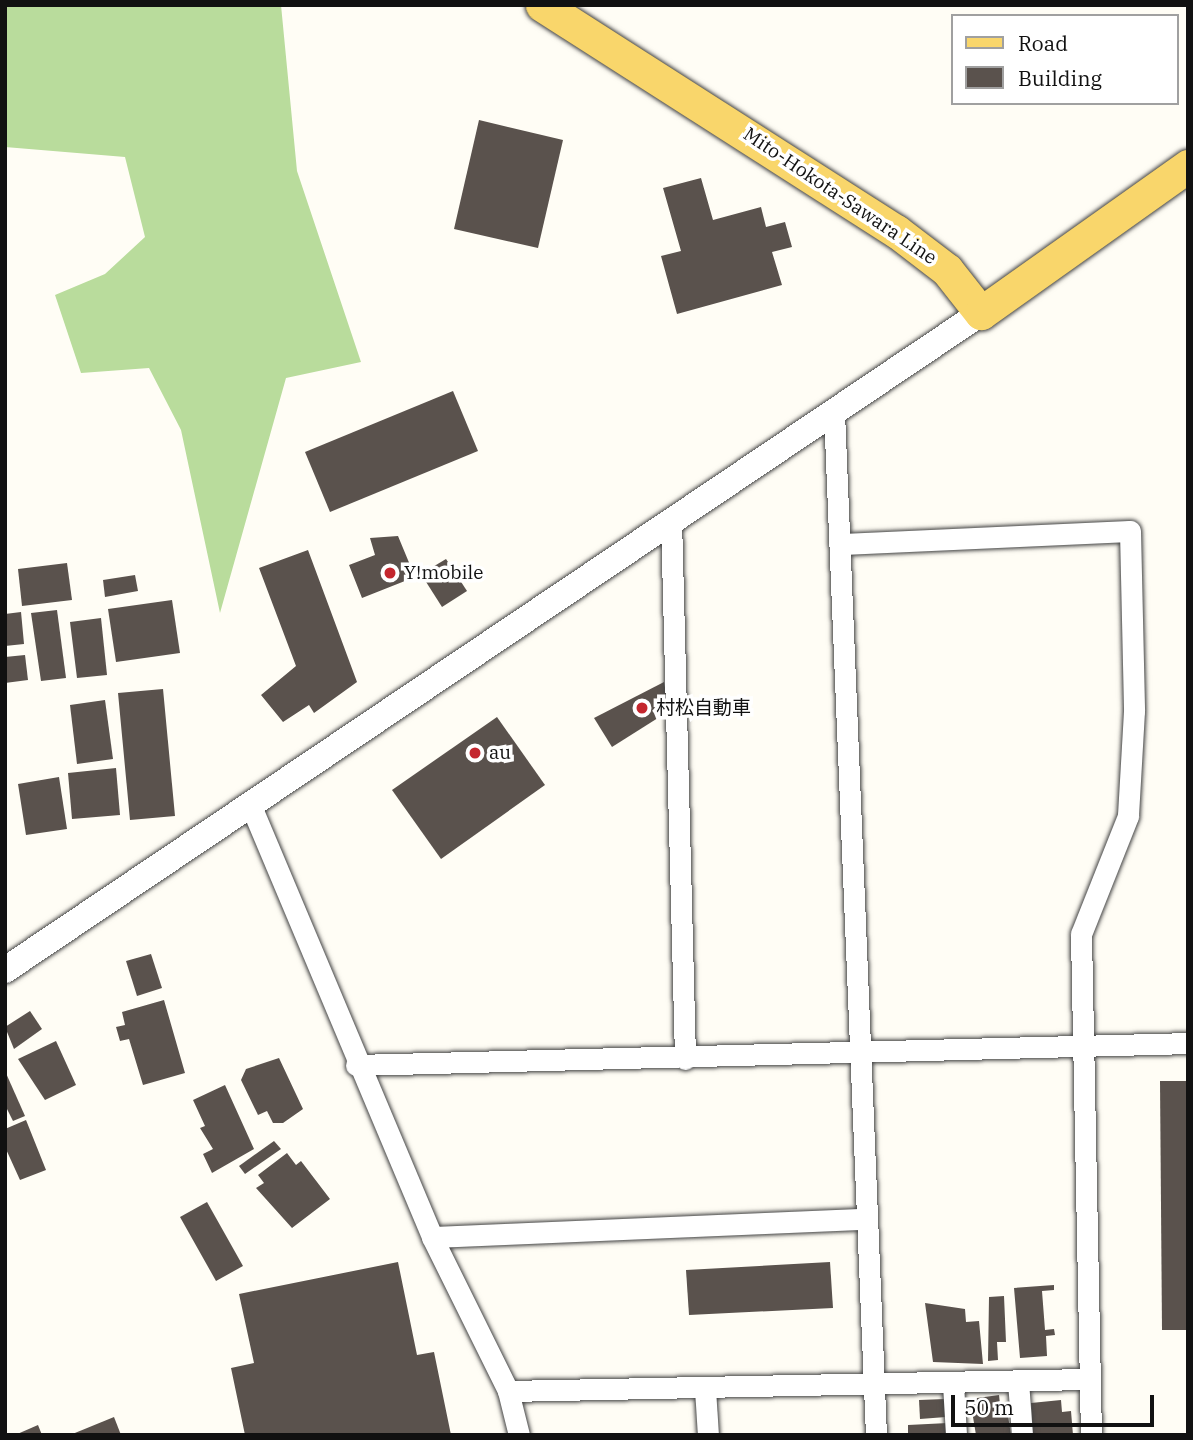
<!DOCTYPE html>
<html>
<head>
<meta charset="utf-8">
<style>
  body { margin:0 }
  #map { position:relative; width:1193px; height:1440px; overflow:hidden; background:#fffdf5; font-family:"IBM Plex Serif","Noto Sans JP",serif }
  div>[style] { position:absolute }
  .forest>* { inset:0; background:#b9dc9c }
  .building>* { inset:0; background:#5a524d }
  .roads { filter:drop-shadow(0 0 2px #444) drop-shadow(0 0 2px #444) }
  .minor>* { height:21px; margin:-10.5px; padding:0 10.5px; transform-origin:10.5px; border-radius:10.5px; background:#fff }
  .tertiary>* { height:26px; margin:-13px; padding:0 13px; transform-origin:13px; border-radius:13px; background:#fff }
  .primary>* { height:33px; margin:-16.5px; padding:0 16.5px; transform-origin:16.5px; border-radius:16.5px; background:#f9d66b }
  .dots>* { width:19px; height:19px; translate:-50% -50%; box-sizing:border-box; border:4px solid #fff; border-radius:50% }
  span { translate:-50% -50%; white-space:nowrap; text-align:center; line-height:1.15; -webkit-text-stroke:7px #fff; paint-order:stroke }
  .street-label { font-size:19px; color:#111 }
  .poi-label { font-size:19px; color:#111 }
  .left { translate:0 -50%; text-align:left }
  .frame { position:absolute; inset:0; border:7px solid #111; pointer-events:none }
  .legend { position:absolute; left:951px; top:14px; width:228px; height:91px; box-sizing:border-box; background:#fff; border:2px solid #a0a0a0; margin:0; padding:9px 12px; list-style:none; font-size:21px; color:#111 }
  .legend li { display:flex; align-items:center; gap:14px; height:35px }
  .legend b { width:35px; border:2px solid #a0a0a0 }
  .scale { position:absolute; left:951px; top:1395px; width:203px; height:32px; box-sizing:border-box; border:4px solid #111; border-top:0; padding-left:9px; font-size:21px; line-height:24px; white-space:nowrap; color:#111; -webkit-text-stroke:5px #fff; paint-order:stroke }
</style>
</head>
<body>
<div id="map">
  <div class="forest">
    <i style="clip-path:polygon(5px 5px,281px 5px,297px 171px,361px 362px,286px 378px,220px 613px,181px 430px,149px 368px,81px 373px,55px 295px,105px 274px,145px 237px,125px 157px,5px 147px)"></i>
  </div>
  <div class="building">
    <i style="clip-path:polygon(479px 120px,563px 140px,538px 248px,454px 229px)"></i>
    <i style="clip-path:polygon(701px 178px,713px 220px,761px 207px,766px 227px,785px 222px,792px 247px,772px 252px,782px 285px,677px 314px,661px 256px,681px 251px,663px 188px)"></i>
    <i style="clip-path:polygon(453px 391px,478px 451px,330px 512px,305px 452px)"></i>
    <i style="clip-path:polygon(398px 536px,415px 577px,362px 598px,349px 565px,375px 555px,370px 538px)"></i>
    <i style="clip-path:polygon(308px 550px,357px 682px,314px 713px,309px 705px,283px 722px,261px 695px,296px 666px,259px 568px)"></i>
    <i style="clip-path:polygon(446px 559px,467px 591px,442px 607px,421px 574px)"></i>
    <i style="clip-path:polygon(67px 563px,72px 600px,22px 606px,18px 569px)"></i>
    <i style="clip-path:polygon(135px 575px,138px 591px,105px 597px,103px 580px)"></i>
    <i style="clip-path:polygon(172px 600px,180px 653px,116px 662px,108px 609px)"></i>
    <i style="clip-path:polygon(57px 610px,66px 678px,41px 681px,31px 613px)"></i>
    <i style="clip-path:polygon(21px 612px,24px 644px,5px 646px,5px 614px)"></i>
    <i style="clip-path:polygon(101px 618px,107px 675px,77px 678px,70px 622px)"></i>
    <i style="clip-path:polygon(25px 655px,28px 680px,5px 683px,5px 657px)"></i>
    <i style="clip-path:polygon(664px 682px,669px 711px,612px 747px,594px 718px)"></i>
    <i style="clip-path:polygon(163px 689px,175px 816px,130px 820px,118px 693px)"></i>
    <i style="clip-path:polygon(105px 700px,113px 759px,77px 764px,70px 705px)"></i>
    <i style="clip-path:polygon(497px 717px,545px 785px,441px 859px,392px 790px)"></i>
    <i style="clip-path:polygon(116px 768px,120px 815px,72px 819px,68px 773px)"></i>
    <i style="clip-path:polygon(59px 777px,67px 829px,26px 835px,18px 784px)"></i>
    <i style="clip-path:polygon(151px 954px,162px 988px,137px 996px,126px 961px)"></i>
    <i style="clip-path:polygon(164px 1000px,185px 1073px,143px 1085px,129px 1039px,120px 1041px,116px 1027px,125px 1025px,122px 1012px)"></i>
    <i style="clip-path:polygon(30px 1011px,42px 1029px,14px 1049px,5px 1027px)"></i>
    <i style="clip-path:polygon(56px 1041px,76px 1085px,45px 1100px,18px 1059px)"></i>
    <i style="clip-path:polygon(279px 1058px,303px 1109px,283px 1123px,273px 1123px,267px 1111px,258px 1115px,241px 1080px,246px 1069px)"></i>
    <i style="clip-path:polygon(5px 1071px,25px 1116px,13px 1121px,5px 1105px)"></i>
    <i style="clip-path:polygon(1160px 1081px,1188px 1081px,1188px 1330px,1162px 1330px)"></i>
    <i style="clip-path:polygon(225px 1085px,254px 1149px,212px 1173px,203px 1154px,213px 1149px,200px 1128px,205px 1126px,193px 1100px)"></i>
    <i style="clip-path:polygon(26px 1120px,46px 1170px,20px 1180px,5px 1147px,5px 1129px)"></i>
    <i style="clip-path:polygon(274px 1141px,281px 1149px,245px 1174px,239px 1166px)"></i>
    <i style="clip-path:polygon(287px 1153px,296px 1165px,301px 1161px,330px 1199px,292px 1228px,256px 1188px,264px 1183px,258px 1175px)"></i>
    <i style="clip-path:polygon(207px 1202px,243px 1266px,216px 1281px,180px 1217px)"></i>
    <i style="clip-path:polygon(398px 1262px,417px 1355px,434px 1352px,451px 1435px,245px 1435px,231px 1368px,254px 1363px,239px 1294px)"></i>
    <i style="clip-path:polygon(830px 1262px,833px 1308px,689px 1315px,686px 1270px)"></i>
    <i style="clip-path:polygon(1054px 1285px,1054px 1290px,1042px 1291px,1045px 1330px,1054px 1329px,1055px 1335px,1046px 1336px,1047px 1356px,1020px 1358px,1014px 1288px)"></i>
    <i style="clip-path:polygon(1004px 1296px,1006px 1342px,997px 1342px,998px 1360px,988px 1361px,989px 1297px)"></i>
    <i style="clip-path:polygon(925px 1303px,965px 1309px,966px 1322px,979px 1321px,983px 1364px,933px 1362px)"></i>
    <i style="clip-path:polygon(999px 1395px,1000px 1404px,1006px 1403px,1011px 1435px,976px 1435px,970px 1399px)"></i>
    <i style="clip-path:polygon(945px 1399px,946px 1417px,920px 1419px,919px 1400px)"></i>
    <i style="clip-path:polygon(1061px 1400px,1062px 1412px,1071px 1411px,1073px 1435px,1033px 1435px,1031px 1403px)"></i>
    <i style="clip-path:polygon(114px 1417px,121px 1435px,70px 1435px)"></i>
    <i style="clip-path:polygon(948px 1423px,948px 1435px,908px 1435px,908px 1425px)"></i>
    <i style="clip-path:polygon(38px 1425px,42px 1435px,15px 1435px)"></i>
  </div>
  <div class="roads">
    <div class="minor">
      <i style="left:834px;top:412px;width:1024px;rotate:87.65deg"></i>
      <i style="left:671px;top:519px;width:540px;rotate:88.51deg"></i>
      <i style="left:842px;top:544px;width:288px;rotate:-2.6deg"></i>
      <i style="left:1130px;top:531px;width:180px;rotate:88.7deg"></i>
      <i style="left:1134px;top:711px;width:105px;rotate:93.3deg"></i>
      <i style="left:1128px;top:816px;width:127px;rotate:111.7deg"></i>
      <i style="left:1081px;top:934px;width:501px;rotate:88.86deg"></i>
      <i style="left:251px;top:806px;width:467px;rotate:67.2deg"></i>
      <i style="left:432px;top:1237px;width:172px;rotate:63.7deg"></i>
      <i style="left:508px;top:1391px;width:45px;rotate:76deg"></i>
      <i style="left:356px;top:1065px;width:832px;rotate:-1.51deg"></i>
      <i style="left:432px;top:1237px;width:435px;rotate:-2.4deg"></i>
      <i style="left:1018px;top:1381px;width:54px;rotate:85.8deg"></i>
      <i style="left:953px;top:1384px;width:51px;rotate:86.6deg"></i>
      <i style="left:705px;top:1389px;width:46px;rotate:86.3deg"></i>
      <i style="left:508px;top:1391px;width:580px;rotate:-1.19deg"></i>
    </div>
    <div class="tertiary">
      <i style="left:5px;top:970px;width:1177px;rotate:-33.95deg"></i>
    </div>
    <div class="primary">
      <i style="left:542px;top:5px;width:420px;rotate:32.6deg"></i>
      <i style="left:896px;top:231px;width:64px;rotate:37.4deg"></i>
      <i style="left:947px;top:270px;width:55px;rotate:51.7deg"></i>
      <i style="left:981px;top:313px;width:254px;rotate:-35.4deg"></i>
    </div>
  </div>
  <div class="dots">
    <i style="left:390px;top:573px;background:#c4262e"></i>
    <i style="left:642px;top:708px;background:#c4262e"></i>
    <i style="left:475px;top:753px;background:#c4262e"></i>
  </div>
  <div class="street-label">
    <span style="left:840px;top:196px;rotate:34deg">Mito-Hokota-Sawara Line</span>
  </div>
  <div class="poi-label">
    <span class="left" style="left:404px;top:573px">Y!mobile</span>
    <span class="left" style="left:656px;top:708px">村松自動車</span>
    <span class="left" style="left:489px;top:753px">au</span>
  </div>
  <div class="frame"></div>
  <ul class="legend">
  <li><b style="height:9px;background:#f9d66b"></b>Road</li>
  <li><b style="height:19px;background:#5a524d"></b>Building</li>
  </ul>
  <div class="scale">50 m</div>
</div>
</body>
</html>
